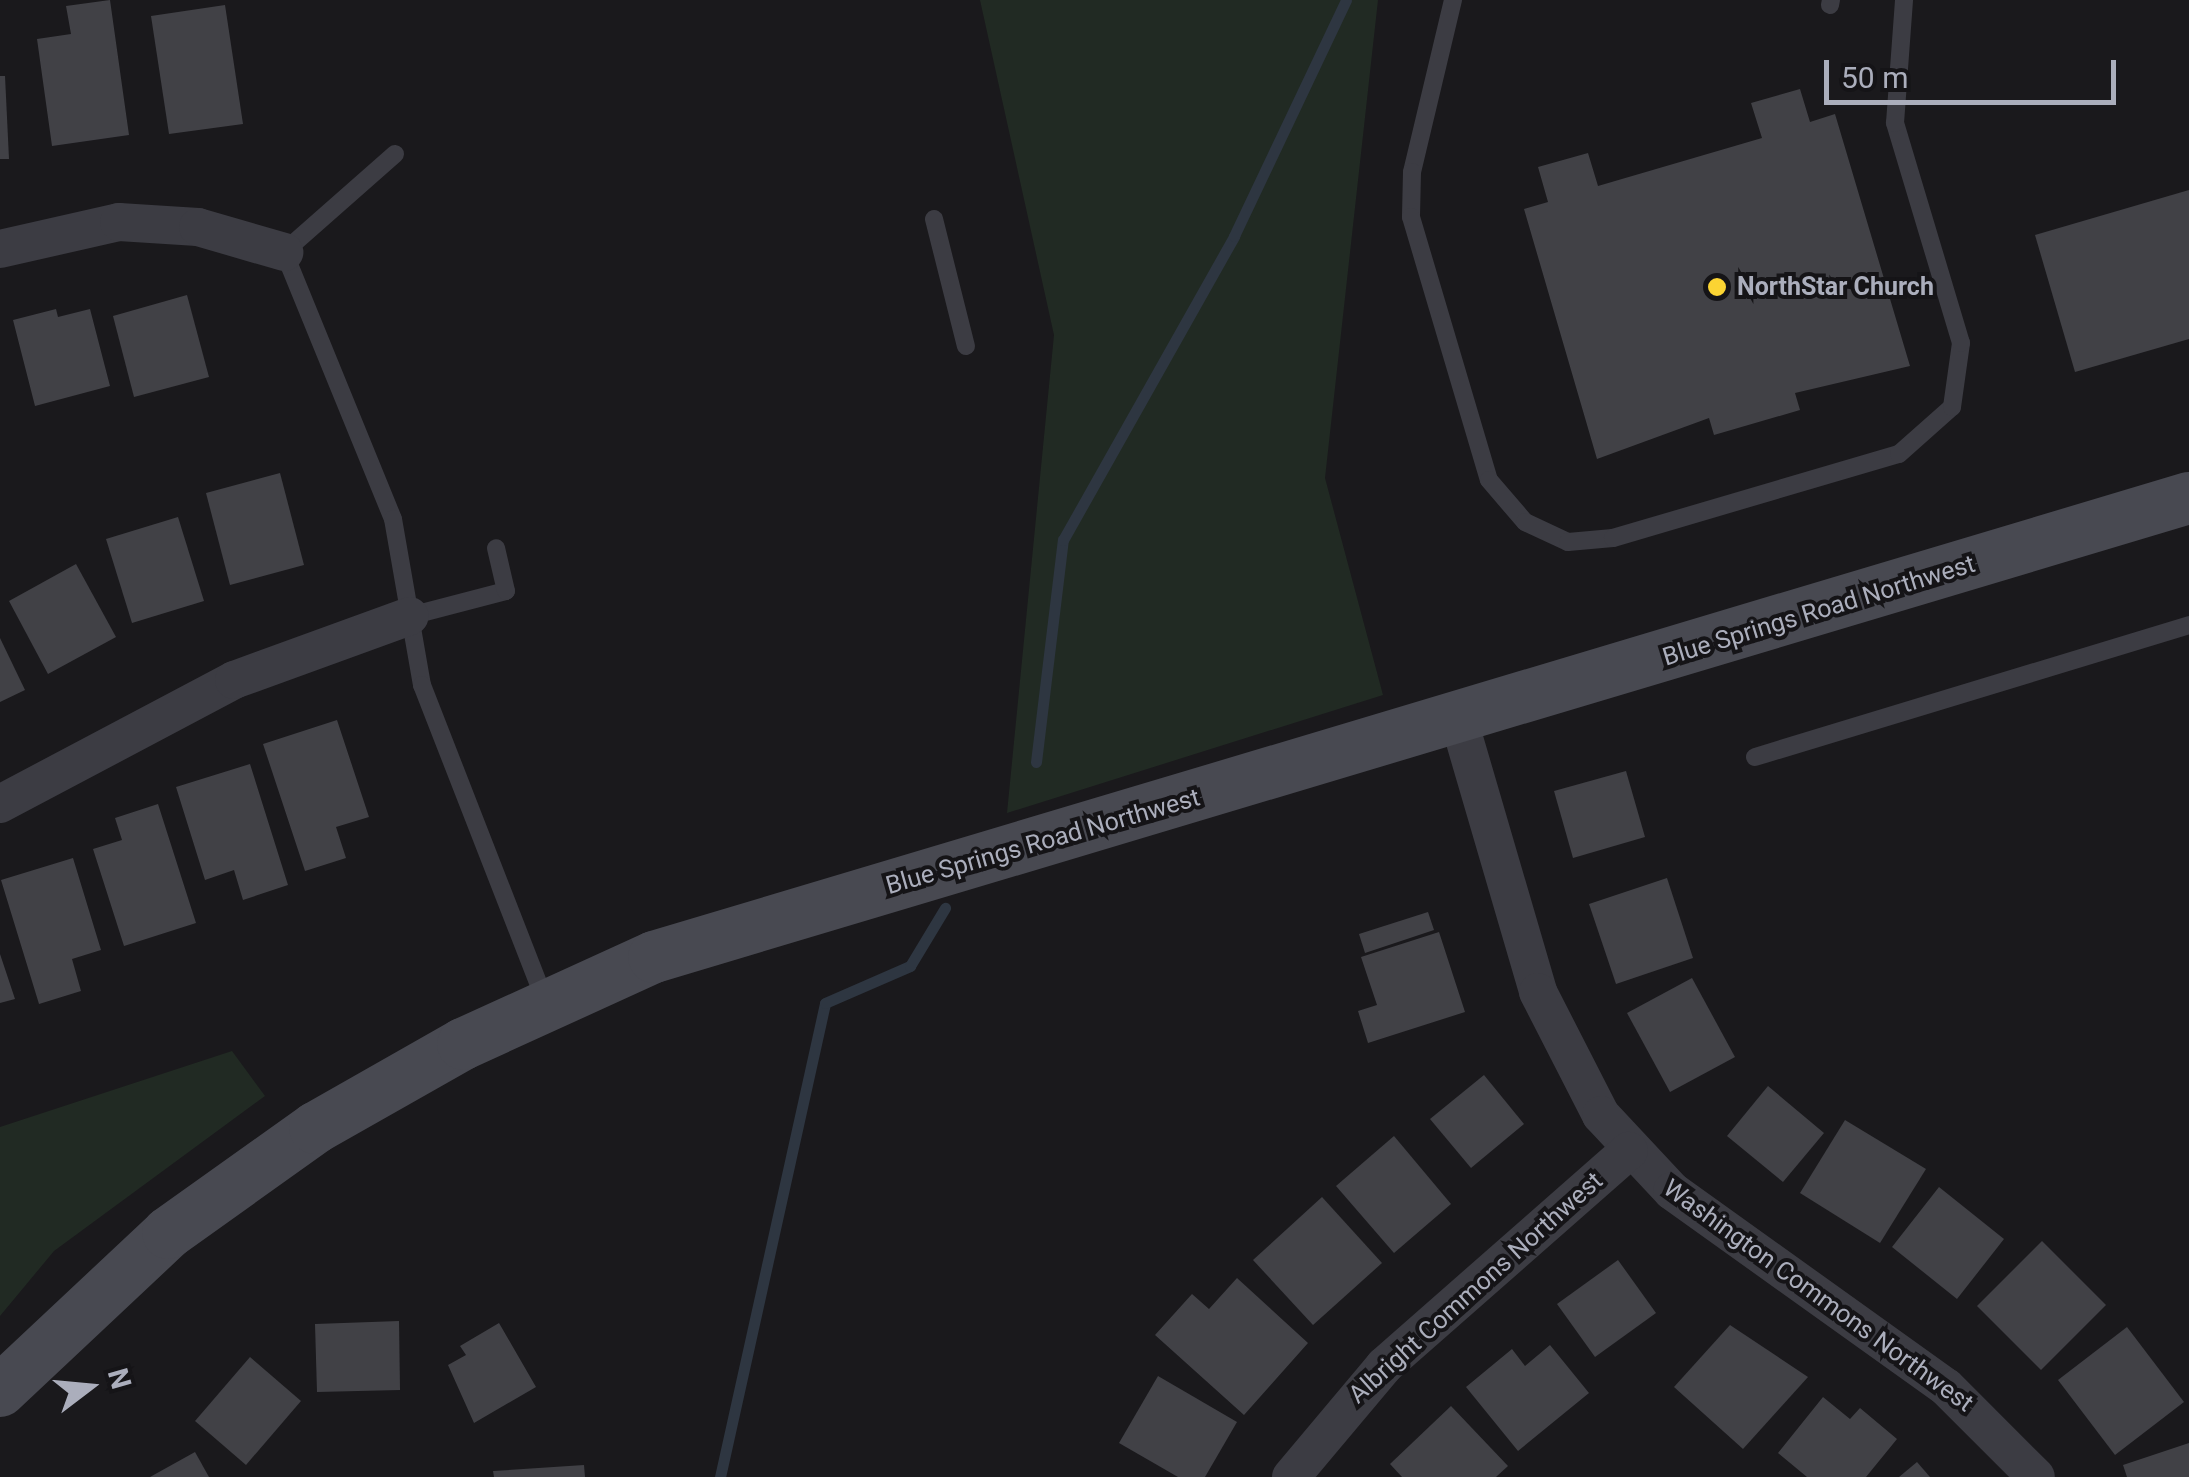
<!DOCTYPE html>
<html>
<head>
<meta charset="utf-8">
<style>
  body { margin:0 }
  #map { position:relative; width:2189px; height:1477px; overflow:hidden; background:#1a191c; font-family:Roboto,sans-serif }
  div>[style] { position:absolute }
  .green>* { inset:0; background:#212a23 }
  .stream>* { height:11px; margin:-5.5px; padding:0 5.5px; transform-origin:5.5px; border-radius:5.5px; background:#2e3641 }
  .building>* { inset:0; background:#414146 }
  .lane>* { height:18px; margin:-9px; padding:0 9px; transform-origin:9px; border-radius:9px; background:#3c3c43 }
  .street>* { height:38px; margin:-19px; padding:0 19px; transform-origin:19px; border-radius:19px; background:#3c3c43 }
  .secondary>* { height:52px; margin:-26px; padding:0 26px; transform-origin:26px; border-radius:26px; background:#484951 }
  .dots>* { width:28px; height:28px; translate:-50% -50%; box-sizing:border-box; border:5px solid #151417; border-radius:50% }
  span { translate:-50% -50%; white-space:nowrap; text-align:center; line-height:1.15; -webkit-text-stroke:8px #151417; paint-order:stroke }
  .poi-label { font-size:25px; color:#abaebc; font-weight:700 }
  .left { translate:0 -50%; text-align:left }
  .street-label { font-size:25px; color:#abaebc }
  .north { position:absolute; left:40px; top:1337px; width:100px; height:100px; -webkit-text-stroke:8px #151417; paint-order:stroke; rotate:74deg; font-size:28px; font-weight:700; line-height:40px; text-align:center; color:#abaebc }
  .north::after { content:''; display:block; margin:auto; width:35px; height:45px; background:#abaebc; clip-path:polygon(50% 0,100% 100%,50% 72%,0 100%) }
  .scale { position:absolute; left:1824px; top:60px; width:292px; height:45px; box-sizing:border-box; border:5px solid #abaebc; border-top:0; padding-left:12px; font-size:30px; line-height:35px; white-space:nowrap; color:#abaebc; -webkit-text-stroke:8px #151417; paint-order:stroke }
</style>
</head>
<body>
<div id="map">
  <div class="green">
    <i style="clip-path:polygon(980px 0,1378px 0,1325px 478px,1383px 695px,1007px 813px,1054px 335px)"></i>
    <i style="clip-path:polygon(232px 1051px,265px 1096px,54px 1251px,0 1316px,0 1127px)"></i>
  </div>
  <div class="stream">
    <i style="left:1036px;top:762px;width:224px;rotate:-83.1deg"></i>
    <i style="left:1063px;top:540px;width:349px;rotate:-60.6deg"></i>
    <i style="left:1234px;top:236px;width:261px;rotate:-64.6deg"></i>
    <i style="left:720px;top:1477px;width:485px;rotate:-77.5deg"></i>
    <i style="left:825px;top:1003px;width:93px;rotate:-23.5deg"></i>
    <i style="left:910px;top:966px;width:68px;rotate:-58.9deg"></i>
  </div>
  <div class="building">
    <i style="clip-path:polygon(110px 0,129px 135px,52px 146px,37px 39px,71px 34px,66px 6px)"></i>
    <i style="clip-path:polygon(225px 5px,243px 124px,169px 134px,151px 16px)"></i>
    <i style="clip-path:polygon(0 76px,5px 76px,9px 159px,0 159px)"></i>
    <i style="clip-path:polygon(1800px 89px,1810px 122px,1835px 114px,1910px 366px,1795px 393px,1800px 410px,1714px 435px,1709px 418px,1597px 459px,1524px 209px,1548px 202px,1538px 167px,1588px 153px,1598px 186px,1762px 138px,1751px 103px)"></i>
    <i style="clip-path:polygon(2189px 190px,2189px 339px,2075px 372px,2035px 235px)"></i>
    <i style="clip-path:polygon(187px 295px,209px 377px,134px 397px,113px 316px)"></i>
    <i style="clip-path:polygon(56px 309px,58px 317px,90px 309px,110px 386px,35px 406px,13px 320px)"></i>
    <i style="clip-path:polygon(280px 473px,304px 565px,230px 585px,206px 493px)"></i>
    <i style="clip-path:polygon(178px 517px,204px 601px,132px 623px,106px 539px)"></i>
    <i style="clip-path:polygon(76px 564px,116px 637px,48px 674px,9px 601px)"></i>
    <i style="clip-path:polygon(0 638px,25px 690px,0 702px)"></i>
    <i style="clip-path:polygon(337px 720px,369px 817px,336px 827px,346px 858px,305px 871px,263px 744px)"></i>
    <i style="clip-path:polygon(250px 764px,288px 885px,243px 900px,234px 870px,205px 880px,176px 787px)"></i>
    <i style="clip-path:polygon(1626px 771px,1645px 837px,1573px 858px,1554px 791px)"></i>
    <i style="clip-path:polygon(158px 804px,196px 923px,124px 946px,93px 849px,122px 840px,115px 818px)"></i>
    <i style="clip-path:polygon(73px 858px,101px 950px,72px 959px,81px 991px,39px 1004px,1px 880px)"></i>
    <i style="clip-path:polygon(1667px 878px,1693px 958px,1616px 984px,1589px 904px)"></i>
    <i style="clip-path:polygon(1428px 912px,1434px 930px,1365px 953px,1359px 934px)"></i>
    <i style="clip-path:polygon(1439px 932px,1465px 1012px,1368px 1043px,1358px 1011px,1377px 1005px,1361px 957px)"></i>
    <i style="clip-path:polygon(0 954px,15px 999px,0 1003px)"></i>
    <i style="clip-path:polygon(1692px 978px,1735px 1057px,1670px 1092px,1627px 1013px)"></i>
    <i style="clip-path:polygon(1484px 1075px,1524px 1124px,1471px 1168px,1430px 1119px)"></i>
    <i style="clip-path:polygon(1768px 1086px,1824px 1133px,1783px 1182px,1727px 1136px)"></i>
    <i style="clip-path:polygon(1845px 1120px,1926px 1169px,1880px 1243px,1800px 1193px)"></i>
    <i style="clip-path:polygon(1394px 1136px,1451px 1204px,1394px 1253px,1336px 1186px)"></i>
    <i style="clip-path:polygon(1939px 1187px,2004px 1239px,1957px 1299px,1892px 1247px)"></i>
    <i style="clip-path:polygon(1322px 1197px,1382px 1263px,1313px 1325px,1253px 1260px)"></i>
    <i style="clip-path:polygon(2042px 1241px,2106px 1305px,2041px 1370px,1977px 1306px)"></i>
    <i style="clip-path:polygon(1618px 1260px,1656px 1313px,1595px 1357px,1557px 1304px)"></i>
    <i style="clip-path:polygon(1237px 1278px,1308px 1343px,1244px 1415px,1155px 1335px,1192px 1294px,1209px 1309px)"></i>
    <i style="clip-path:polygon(399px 1321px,400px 1390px,317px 1392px,315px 1324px)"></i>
    <i style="clip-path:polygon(499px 1323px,536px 1387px,474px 1423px,448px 1365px,466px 1355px,460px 1346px)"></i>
    <i style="clip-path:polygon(1730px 1325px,1808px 1377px,1743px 1449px,1674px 1387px)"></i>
    <i style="clip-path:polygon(2127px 1327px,2184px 1402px,2115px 1455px,2058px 1380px)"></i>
    <i style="clip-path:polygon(1550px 1345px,1589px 1393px,1518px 1451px,1466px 1387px,1512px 1349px,1525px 1366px)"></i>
    <i style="clip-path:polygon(250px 1357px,301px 1401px,246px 1465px,195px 1421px)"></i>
    <i style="clip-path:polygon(1158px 1376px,1237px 1422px,1205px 1477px,1178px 1477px,1119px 1443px)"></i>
    <i style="clip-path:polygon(1823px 1397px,1850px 1419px,1860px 1408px,1897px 1439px,1866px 1477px,1807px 1477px,1778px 1453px)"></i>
    <i style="clip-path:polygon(1451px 1406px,1508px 1466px,1496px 1477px,1402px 1477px,1390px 1464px)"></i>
    <i style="clip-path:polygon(2189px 1443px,2189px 1477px,2127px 1477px,2123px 1465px)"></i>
    <i style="clip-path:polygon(195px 1452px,209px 1477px,150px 1477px)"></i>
    <i style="clip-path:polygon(1917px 1462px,1930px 1477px,1899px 1477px)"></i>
    <i style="clip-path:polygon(584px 1465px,585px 1477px,494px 1477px,493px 1471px)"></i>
  </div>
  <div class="lane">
    <i style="left:1453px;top:0;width:177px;rotate:103.4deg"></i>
    <i style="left:1412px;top:172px;width:45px;rotate:91.3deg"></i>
    <i style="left:1411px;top:217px;width:274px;rotate:73.5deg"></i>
    <i style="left:1489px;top:480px;width:55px;rotate:49.4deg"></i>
    <i style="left:1525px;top:522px;width:47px;rotate:24.9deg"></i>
    <i style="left:1568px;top:542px;width:45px;rotate:-5.1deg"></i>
    <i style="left:1613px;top:538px;width:298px;rotate:-16.4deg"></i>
    <i style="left:1899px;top:454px;width:71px;rotate:-41.6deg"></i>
    <i style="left:1952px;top:407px;width:65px;rotate:-82deg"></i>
    <i style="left:1961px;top:343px;width:230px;rotate:-106.7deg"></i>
    <i style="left:1895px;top:123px;width:123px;rotate:-85.8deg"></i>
    <i style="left:1830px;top:5px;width:5px;rotate:-79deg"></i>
    <i style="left:395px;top:154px;width:148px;rotate:138.6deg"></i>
    <i style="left:284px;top:252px;width:288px;rotate:67.8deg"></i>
    <i style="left:393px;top:519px;width:169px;rotate:80.1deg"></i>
    <i style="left:422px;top:685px;width:338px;rotate:68.7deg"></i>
    <i style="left:934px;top:219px;width:131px;rotate:75.9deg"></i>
    <i style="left:410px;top:616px;width:99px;rotate:-14.6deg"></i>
    <i style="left:506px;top:591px;width:44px;rotate:-103.1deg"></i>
    <i style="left:1755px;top:757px;width:454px;rotate:-16.9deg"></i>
  </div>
  <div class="street">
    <i style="left:0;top:249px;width:122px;rotate:-12.8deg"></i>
    <i style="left:119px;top:222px;width:79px;rotate:3.6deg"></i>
    <i style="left:198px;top:227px;width:90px;rotate:16.2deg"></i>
    <i style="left:1459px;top:721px;width:282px;rotate:73.7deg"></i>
    <i style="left:1538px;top:992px;width:138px;rotate:62.9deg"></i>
    <i style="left:1601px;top:1115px;width:104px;rotate:46.9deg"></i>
    <i style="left:1672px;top:1191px;width:337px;rotate:35.6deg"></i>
    <i style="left:1946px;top:1387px;width:127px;rotate:45deg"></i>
    <i style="left:0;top:804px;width:265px;rotate:-27.9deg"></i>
    <i style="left:234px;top:680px;width:187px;rotate:-20deg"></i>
    <i style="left:1291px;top:1477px;width:145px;rotate:-50deg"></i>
    <i style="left:1384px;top:1366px;width:326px;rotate:-41.3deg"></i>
  </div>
  <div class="secondary">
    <i style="left:0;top:1391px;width:231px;rotate:-43.2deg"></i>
    <i style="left:168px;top:1233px;width:181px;rotate:-35.5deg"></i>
    <i style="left:315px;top:1128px;width:170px;rotate:-29.6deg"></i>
    <i style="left:463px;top:1044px;width:210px;rotate:-24.5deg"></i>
    <i style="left:654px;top:957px;width:1602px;rotate:-16.65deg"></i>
  </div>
  <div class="dots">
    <i style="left:1717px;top:287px;background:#fbd433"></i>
  </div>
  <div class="poi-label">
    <span class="left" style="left:1737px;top:287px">NorthStar Church</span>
  </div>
  <div class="street-label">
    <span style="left:1819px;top:611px;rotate:-17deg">Blue Springs Road Northwest</span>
    <span style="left:1043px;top:842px;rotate:-16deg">Blue Springs Road Northwest</span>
    <span style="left:1476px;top:1288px;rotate:-42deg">Albright Commons Northwest</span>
    <span style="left:1818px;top:1296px;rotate:36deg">Washington Commons Northwest</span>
  </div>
  <div class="north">N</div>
  <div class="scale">50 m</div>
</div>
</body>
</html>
